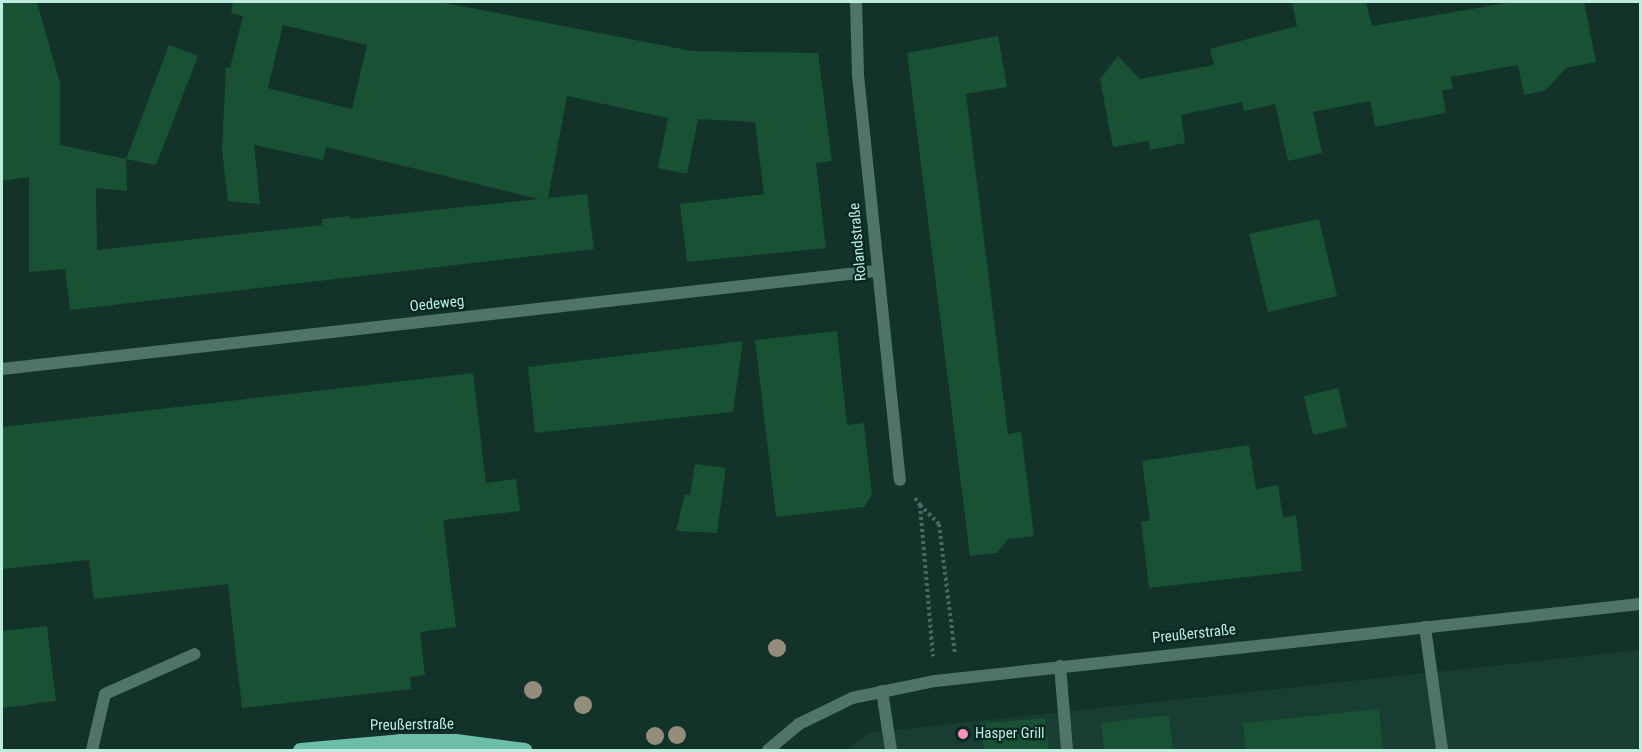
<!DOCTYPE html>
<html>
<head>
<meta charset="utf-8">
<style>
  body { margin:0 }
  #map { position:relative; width:1642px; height:752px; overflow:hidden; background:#12322a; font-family:"Roboto Condensed",sans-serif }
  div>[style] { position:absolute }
  .built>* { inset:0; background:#183d33 }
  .building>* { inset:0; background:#185232 }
  .path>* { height:4px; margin-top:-2px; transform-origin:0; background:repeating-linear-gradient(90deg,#466a61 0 3px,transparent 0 6px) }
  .lane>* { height:12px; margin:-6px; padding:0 6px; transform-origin:6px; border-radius:6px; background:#4f756a }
  .street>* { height:12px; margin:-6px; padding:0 6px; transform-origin:6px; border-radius:6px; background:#4f756a }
  .primary>* { height:15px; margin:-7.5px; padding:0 7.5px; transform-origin:7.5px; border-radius:7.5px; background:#6dbea9 }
  .trees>* { width:18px; height:18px; margin:-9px; border-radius:50%; background:#948d7b }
  .dots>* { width:16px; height:16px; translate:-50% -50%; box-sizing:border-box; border:3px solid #072820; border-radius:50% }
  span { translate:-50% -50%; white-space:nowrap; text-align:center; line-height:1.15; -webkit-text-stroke:4.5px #072820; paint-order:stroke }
  .street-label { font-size:15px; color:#bdebde }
  .poi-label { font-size:15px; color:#bdebde }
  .left { translate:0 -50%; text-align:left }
  .frame { position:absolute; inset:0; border:3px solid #bdebde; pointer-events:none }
</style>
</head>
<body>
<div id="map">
  <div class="built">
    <i style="clip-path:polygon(1640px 650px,1640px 750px,846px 750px,868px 733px)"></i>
  </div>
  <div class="building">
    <i style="clip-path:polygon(evenodd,2px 2px,37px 2px,60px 83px,60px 145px,126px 159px,127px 191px,96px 188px,97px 250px,322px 225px,322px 219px,350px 216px,350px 219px,539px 199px,326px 147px,323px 160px,254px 145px,260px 204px,228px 201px,222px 150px,226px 67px,230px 68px,243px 16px,231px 13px,233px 2px,440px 2px,692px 51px,818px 53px,832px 161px,816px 163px,826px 248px,687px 262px,680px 204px,764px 194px,755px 122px,698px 119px,687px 174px,658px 168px,668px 118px,567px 96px,548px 198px,587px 194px,594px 249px,70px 310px,65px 269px,29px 272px,29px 177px,2px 181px,2px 2px,283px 25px,367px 45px,352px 109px,268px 88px,283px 25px)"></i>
    <i style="clip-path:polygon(1292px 2px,1366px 2px,1372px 26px,1512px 2px,1584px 2px,1596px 62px,1566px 68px,1546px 90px,1524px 95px,1518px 65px,1451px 77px,1453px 89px,1442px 90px,1446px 113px,1375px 127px,1370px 101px,1313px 112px,1322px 153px,1288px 161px,1275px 104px,1244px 111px,1242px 102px,1181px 115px,1185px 143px,1150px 150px,1149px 141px,1113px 147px,1100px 79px,1118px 56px,1140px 79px,1214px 65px,1210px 49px,1297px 26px)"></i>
    <i style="clip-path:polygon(998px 36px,1007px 87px,966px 94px,1008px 434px,1021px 432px,1034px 536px,1008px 539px,997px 553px,970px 556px,907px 53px)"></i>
    <i style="clip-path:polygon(169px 45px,198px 56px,156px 165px,126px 159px)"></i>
    <i style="clip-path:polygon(1319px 219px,1337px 296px,1268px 312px,1249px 234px)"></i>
    <i style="clip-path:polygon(837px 331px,847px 425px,864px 423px,872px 495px,864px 507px,776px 517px,755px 340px)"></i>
    <i style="clip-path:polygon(743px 341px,733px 412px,535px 433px,528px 367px)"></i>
    <i style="clip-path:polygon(473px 373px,486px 483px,516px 479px,520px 511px,443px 520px,456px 627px,420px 632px,425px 675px,410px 677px,411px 689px,242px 708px,228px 584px,94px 599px,89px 560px,2px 569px,2px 427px)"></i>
    <i style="clip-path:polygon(1338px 388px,1347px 427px,1313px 435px,1304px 396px)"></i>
    <i style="clip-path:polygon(1249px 445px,1256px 489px,1278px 485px,1283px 518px,1296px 515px,1302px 571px,1149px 588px,1141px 521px,1150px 521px,1142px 461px)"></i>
    <i style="clip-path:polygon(695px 464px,726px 468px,717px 533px,676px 531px,685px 494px,690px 495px)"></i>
    <i style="clip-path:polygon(47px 626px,56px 701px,2px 708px,2px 631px)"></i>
    <i style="clip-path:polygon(1379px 709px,1383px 750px,1246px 750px,1243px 723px)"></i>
    <i style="clip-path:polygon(1169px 715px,1173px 750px,1104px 750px,1101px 723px)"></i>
    <i style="clip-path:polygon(1045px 718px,1049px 750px,984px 750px,979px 724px)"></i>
  </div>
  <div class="path">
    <i style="left:915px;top:498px;width:9px;rotate:54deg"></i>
    <i style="left:920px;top:505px;width:152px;rotate:85.1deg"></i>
    <i style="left:920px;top:505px;width:27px;rotate:45deg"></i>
    <i style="left:939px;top:524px;width:131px;rotate:83deg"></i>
  </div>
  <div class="lane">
    <i style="left:1060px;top:666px;width:84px;rotate:85.2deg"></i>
    <i style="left:882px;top:691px;width:60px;rotate:81.3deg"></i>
    <i style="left:92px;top:750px;width:57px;rotate:-76.9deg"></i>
    <i style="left:105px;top:694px;width:98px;rotate:-24deg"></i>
  </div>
  <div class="street">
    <i style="left:856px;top:2px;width:73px;rotate:88.4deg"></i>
    <i style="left:858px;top:75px;width:407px;rotate:84.1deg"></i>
    <i style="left:2px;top:369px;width:879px;rotate:-6.4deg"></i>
    <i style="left:1425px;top:627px;width:124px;rotate:82.1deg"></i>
    <i style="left:768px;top:750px;width:40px;rotate:-40deg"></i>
    <i style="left:799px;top:724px;width:59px;rotate:-26.1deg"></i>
    <i style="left:852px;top:698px;width:85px;rotate:-11.6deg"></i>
    <i style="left:935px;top:681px;width:709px;rotate:-6.23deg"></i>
  </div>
  <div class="primary">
    <i style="left:300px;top:750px;width:100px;rotate:-5.1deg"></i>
    <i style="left:400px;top:741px;width:55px"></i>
    <i style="left:455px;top:741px;width:70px;rotate:7.4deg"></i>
  </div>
  <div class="trees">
    <i style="left:777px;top:648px"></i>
    <i style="left:533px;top:690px"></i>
    <i style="left:583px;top:705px"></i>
    <i style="left:677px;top:735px"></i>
    <i style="left:655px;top:736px"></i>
  </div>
  <div class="dots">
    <i style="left:963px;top:734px;background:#fe8ebb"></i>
  </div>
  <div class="street-label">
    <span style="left:858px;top:242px;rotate:-95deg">Rolandstraße</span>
    <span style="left:437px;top:304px;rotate:-6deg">Oedeweg</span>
    <span style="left:1194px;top:634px;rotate:-6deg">Preußerstraße</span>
    <span style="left:412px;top:725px;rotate:-1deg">Preußerstraße</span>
  </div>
  <div class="poi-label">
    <span class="left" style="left:975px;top:734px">Hasper Grill</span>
  </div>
  <div class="frame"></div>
</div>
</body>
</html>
